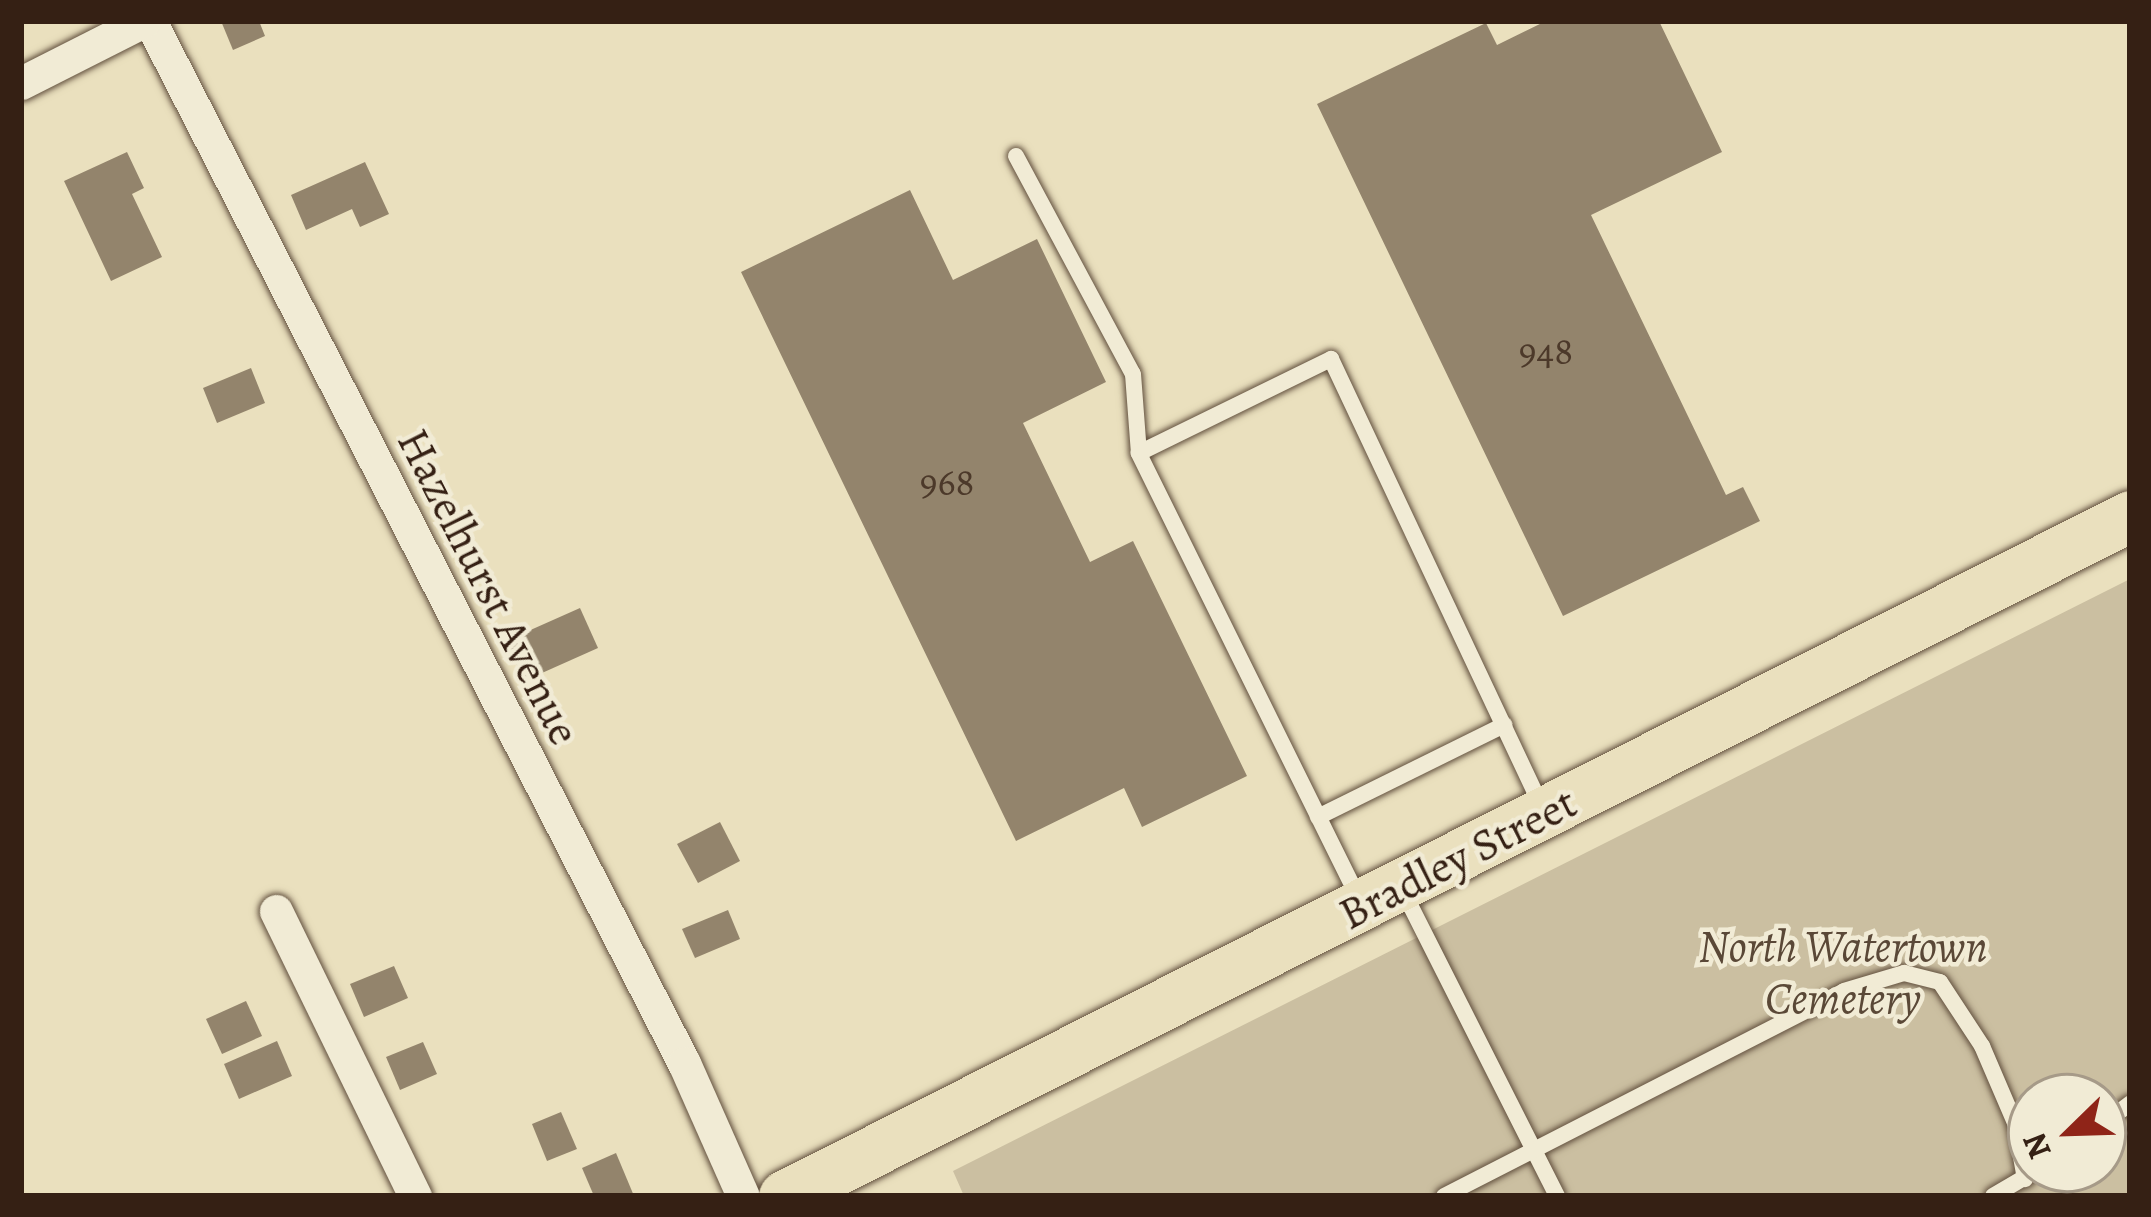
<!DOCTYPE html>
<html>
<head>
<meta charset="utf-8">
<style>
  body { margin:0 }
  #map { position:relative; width:2151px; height:1217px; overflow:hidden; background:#eae0be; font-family:Alegreya,serif }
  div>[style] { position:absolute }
  .green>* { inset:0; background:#cbbfa1 }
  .building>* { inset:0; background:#93846c }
  .roads { filter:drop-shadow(0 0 3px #62503e) drop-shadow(0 0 3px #62503e) }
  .service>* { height:16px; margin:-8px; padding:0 8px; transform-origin:8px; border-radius:8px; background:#f1ebd5 }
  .minor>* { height:33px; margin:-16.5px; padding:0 16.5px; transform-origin:16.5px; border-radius:16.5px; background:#f1ebd5 }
  .primary>* { height:51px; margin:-25.5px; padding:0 25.5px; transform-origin:25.5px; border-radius:25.5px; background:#eae0be }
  span { translate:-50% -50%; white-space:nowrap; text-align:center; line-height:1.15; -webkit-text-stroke:9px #f1ebd5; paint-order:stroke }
  .number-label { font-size:39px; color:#4c392a }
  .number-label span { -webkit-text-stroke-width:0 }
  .street-label { font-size:45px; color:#352014 }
  .park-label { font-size:45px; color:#5a4837; font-style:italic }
  .frame { position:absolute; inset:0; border:24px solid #352014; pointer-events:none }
  .north { position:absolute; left:2007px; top:1073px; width:120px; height:120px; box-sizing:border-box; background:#f1ebd5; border:3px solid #a69a88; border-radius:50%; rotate:247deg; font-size:33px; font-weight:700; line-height:48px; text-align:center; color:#352014 }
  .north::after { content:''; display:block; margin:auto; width:42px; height:54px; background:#8f2418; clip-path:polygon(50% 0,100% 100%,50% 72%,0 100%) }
</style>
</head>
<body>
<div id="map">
  <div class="green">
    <i style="clip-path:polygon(evenodd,2130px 579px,2130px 1196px,964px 1196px,953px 1171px,2130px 579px,2031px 1097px,2103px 1097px,2103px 1169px,2031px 1169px,2031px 1097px)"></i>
  </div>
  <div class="building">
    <i style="clip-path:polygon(221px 21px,259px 21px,265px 36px,233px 50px)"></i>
    <i style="clip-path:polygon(1546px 21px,1659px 21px,1722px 152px,1591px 215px,1726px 495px,1743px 487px,1760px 521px,1563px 616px,1317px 104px,1486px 23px,1497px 45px)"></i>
    <i style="clip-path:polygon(127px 152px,144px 188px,132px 194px,162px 257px,111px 281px,64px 181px)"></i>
    <i style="clip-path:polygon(365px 162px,389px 214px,360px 227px,352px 209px,306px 230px,291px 195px)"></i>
    <i style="clip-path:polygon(910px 190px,953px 280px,1037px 239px,1106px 382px,1023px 423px,1090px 562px,1133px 541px,1247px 776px,1142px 827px,1124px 788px,1016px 841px,741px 272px)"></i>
    <i style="clip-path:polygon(251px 368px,265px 403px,217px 423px,203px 388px)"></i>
    <i style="clip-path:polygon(580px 608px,598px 648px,524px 681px,506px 641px)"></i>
    <i style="clip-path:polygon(720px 822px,740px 861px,698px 883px,677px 844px)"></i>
    <i style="clip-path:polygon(728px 910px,740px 939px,695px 958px,682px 929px)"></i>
    <i style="clip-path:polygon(394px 966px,408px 998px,364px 1017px,350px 984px)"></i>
    <i style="clip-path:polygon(246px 1001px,262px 1036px,222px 1054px,206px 1019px)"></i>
    <i style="clip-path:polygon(277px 1041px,292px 1076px,239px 1099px,224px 1064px)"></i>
    <i style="clip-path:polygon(423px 1042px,437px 1074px,400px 1090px,386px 1057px)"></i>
    <i style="clip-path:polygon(561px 1112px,577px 1149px,547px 1161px,532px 1124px)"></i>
    <i style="clip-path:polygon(616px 1153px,634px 1196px,594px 1196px,582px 1168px)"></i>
  </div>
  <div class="roads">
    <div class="service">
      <i style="left:1016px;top:156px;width:247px;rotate:61.8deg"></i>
      <i style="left:1133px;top:374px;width:79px;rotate:85.7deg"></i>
      <i style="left:1318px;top:817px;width:208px;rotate:-26.3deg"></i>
      <i style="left:1402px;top:889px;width:344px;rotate:63.2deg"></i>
      <i style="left:1360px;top:901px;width:500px;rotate:-116.3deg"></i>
      <i style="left:1139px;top:453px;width:214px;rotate:-26.1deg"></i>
      <i style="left:1331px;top:359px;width:497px;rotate:64.8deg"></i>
      <i style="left:2103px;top:1124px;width:34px;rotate:-37deg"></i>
      <i style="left:1444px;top:1196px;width:449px;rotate:-27.1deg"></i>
      <i style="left:1844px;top:991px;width:63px;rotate:-16.7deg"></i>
      <i style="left:1904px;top:973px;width:37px;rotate:14deg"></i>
      <i style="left:1940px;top:982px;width:77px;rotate:56.7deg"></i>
      <i style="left:1982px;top:1046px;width:84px;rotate:66.8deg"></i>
      <i style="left:2015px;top:1123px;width:57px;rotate:79.9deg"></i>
      <i style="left:1993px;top:1196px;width:53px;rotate:-30.4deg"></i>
    </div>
    <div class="minor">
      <i style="left:150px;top:21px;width:1171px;rotate:62.87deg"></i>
      <i style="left:684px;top:1063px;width:145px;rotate:66.1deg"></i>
      <i style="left:21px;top:83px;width:138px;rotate:-26.8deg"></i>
      <i style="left:276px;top:911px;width:317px;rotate:64deg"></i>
    </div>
    <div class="primary">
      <i style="left:784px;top:1196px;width:1508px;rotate:-26.8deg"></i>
    </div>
  </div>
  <div class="number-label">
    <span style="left:1546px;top:351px">948</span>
    <span style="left:947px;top:482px">968</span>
  </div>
  <div class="street-label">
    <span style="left:488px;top:587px;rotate:63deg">Hazelhurst Avenue</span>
    <span style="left:1458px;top:859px;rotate:-27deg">Bradley Street</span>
  </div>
  <div class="park-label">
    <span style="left:1843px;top:973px">North Watertown<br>Cemetery</span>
  </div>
  <div class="frame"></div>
  <div class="north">N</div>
</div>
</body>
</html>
